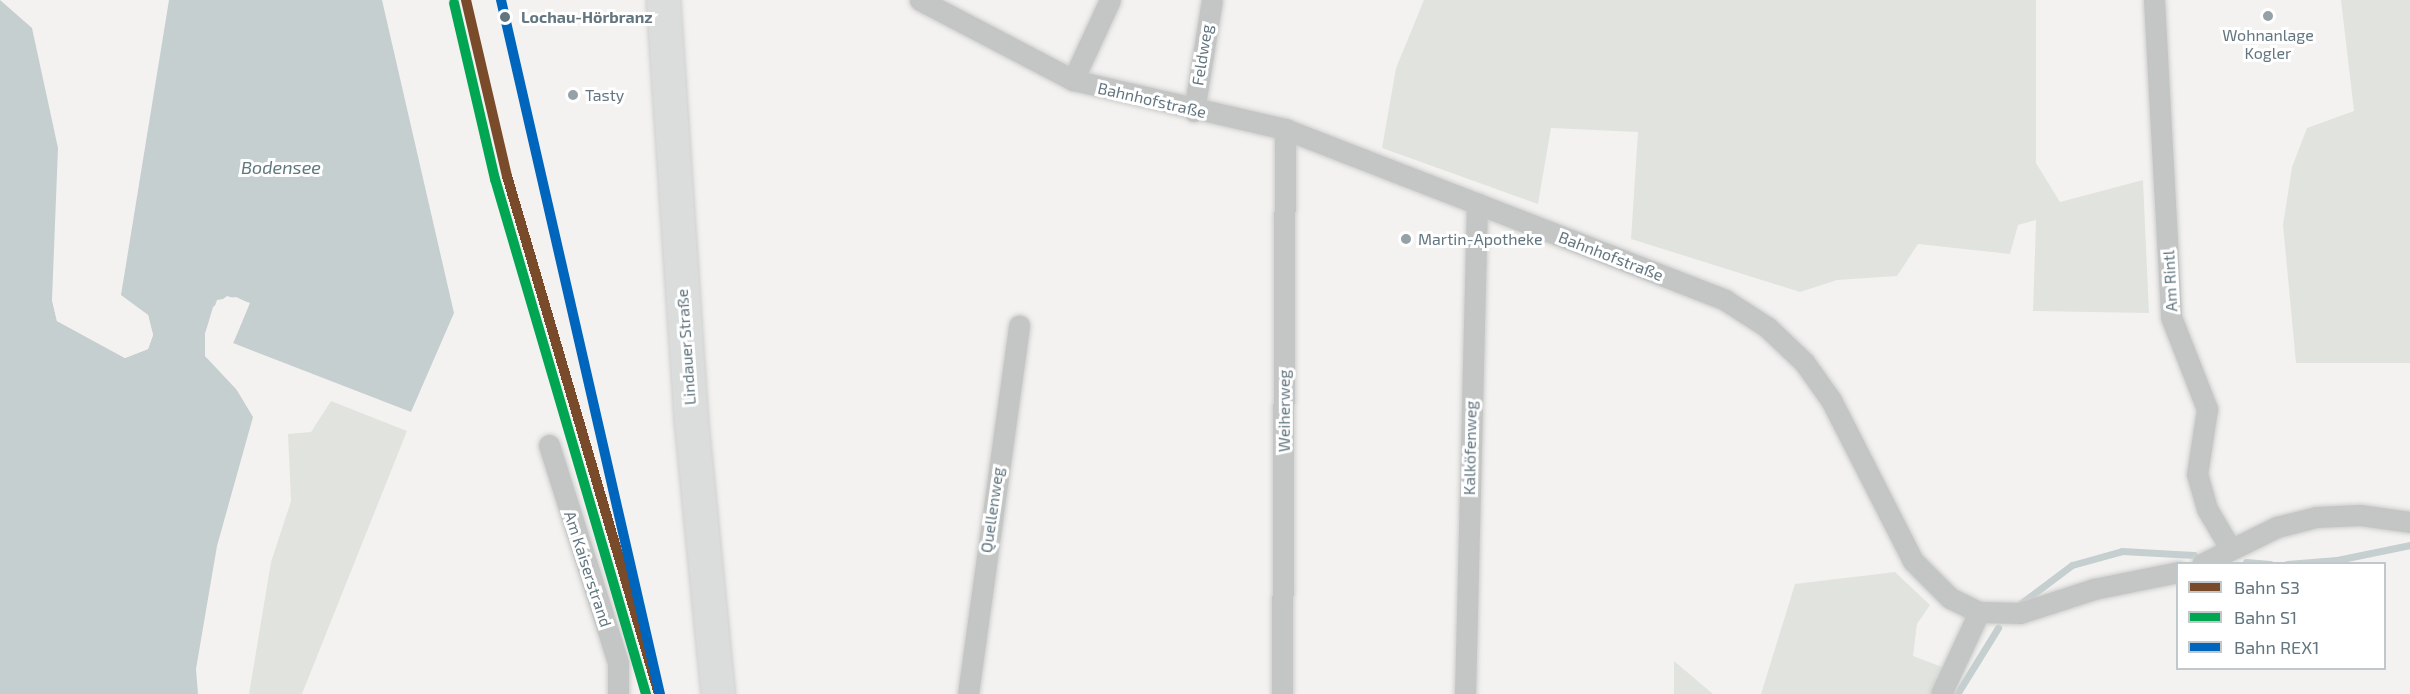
<!DOCTYPE html>
<html>
<head>
<meta charset="utf-8">
<style>
  body { margin:0 }
  #map { position:relative; width:2410px; height:694px; overflow:hidden; background:#f3f2f0; font-family:"Exo 2",sans-serif }
  div>[style] { position:absolute }
  .green>* { inset:0; background:#e1e4de }
  .water>* { inset:0; background:#c5cfd0 }
  .pier>* { inset:0; background:#f3f2f0 }
  .stream>* { height:7px; margin:-3.5px; padding:0 3.5px; transform-origin:3.5px; border-radius:3.5px; background:#c5cfd0 }
  .roads { filter:drop-shadow(0 0 2px #cecfce) drop-shadow(0 0 2px #cecfce) }
  .minor>* { height:21px; margin:-10.5px; padding:0 10.5px; transform-origin:10.5px; border-radius:10.5px; background:#c4c6c6 }
  .primary>* { height:33px; margin:-16.5px; padding:0 16.5px; transform-origin:16.5px; border-radius:16.5px; background:#dbdcdc }
  .rail-1>* { height:10px; margin:-5px; padding:0 5px; transform-origin:5px; border-radius:5px; background:#7a4b2a }
  .rail-2>* { height:10px; margin:-5px; padding:0 5px; transform-origin:5px; border-radius:5px; background:#00a651 }
  .rail-3>* { height:10px; margin:-5px; padding:0 5px; transform-origin:5px; border-radius:5px; background:#0065bd }
  .dots>* { width:16px; height:16px; translate:-50% -50%; box-sizing:border-box; border:3px solid #fff; border-radius:50% }
  span { translate:-50% -50%; white-space:nowrap; text-align:center; line-height:1.15; -webkit-text-stroke:6px #fff; paint-order:stroke }
  .stop-label { font-size:16px; color:#637680; font-weight:700 }
  .left { translate:0 -50%; text-align:left }
  .poi-label { font-size:16px; color:#637680 }
  .street-label { font-size:16px; color:#637680 }
  .water-label { font-size:18px; color:#5f787e; font-style:italic }
  .legend { position:absolute; left:2176px; top:562px; width:210px; height:108px; box-sizing:border-box; background:#fff; border:2px solid #c1c8cc; margin:0; padding:8px 10px; list-style:none; font-size:18px; color:#637680 }
  .legend li { display:flex; align-items:center; gap:12px; height:30px }
  .legend b { width:30px; border:2px solid #c1c8cc }
</style>
</head>
<body>
<div id="map">
  <div class="green">
    <i style="clip-path:polygon(1424px 0,2036px 0,2036px 163px,2060px 202px,2143px 180px,2149px 313px,2033px 311px,2036px 220px,2018px 225px,2010px 254px,1918px 244px,1897px 276px,1837px 280px,1800px 292px,1631px 239px,1638px 132px,1551px 128px,1538px 204px,1382px 148px,1396px 68px)"></i>
    <i style="clip-path:polygon(2341px 0,2410px 0,2410px 363px,2296px 363px,2283px 225px,2292px 167px,2307px 128px,2354px 111px)"></i>
    <i style="clip-path:polygon(331px 401px,407px 431px,302px 694px,249px 694px,271px 562px,291px 501px,288px 434px,311px 432px)"></i>
    <i style="clip-path:polygon(1895px 572px,1930px 605px,1917px 624px,1913px 656px,1942px 667px,1933px 694px,1761px 694px,1795px 584px)"></i>
    <i style="clip-path:polygon(1674px 661px,1713px 694px,1674px 694px)"></i>
  </div>
  <div class="water">
    <i style="clip-path:polygon(0 0,32px 28px,58px 148px,52px 300px,57px 321px,125px 358px,148px 349px,153px 335px,148px 315px,121px 295px,169px 0,382px 0,454px 313px,411px 412px,233px 343px,249px 303px,236px 297px,217px 300px,205px 334px,205px 356px,229px 377px,253px 417px,217px 546px,196px 669px,198px 694px,0 694px)"></i>
  </div>
  <div class="pier">
    <i style="clip-path:polygon(118px 294px,148px 315px,153px 335px,148px 349px,125px 358px,57px 321px,52px 300px,55px 297px,60px 319px,125px 355px,145px 346px,150px 325px)"></i>
    <i style="clip-path:polygon(227px 296px,250px 303px,232px 346px,246px 305px,227px 299px,219px 302px,208px 335px,208px 355px,231px 375px,251px 405px,205px 356px,205px 334px,213px 307px)"></i>
  </div>
  <div class="stream">
    <i style="left:2246px;top:562px;width:24px;rotate:5deg"></i>
    <i style="left:2287px;top:564px;width:50px;rotate:-4.6deg"></i>
    <i style="left:2337px;top:560px;width:75px;rotate:-11.6deg"></i>
    <i style="left:2020px;top:604px;width:65px;rotate:-36.9deg"></i>
    <i style="left:2072px;top:565px;width:52px;rotate:-15.6deg"></i>
    <i style="left:2122px;top:551px;width:72px;rotate:3.2deg"></i>
    <i style="left:1957px;top:694px;width:78px;rotate:-58.2deg"></i>
  </div>
  <div class="roads">
    <div class="minor">
      <i style="left:920px;top:0;width:173px;rotate:27.6deg"></i>
      <i style="left:1073px;top:80px;width:218px;rotate:13deg"></i>
      <i style="left:1285px;top:129px;width:472px;rotate:21.2deg"></i>
      <i style="left:1725px;top:300px;width:50px;rotate:32.7deg"></i>
      <i style="left:1767px;top:327px;width:51px;rotate:43.4deg"></i>
      <i style="left:1804px;top:362px;width:47px;rotate:54.6deg"></i>
      <i style="left:1831px;top:400px;width:181px;rotate:63deg"></i>
      <i style="left:1913px;top:561px;width:52px;rotate:45deg"></i>
      <i style="left:1950px;top:598px;width:32px;rotate:26deg"></i>
      <i style="left:1979px;top:612px;width:41px;rotate:1.4deg"></i>
      <i style="left:2020px;top:613px;width:78px;rotate:-18deg"></i>
      <i style="left:2094px;top:589px;width:86px;rotate:-11.4deg"></i>
      <i style="left:2154px;top:0;width:317px;rotate:86.9deg"></i>
      <i style="left:2171px;top:317px;width:99px;rotate:68.6deg"></i>
      <i style="left:2207px;top:409px;width:66px;rotate:98.7deg"></i>
      <i style="left:2197px;top:474px;width:36px;rotate:74deg"></i>
      <i style="left:2207px;top:509px;width:45px;rotate:59.5deg"></i>
      <i style="left:1073px;top:80px;width:88px;rotate:-65.2deg"></i>
      <i style="left:1194px;top:111px;width:112px;rotate:-80.8deg"></i>
      <i style="left:549px;top:445px;width:229px;rotate:72.4deg"></i>
      <i style="left:618px;top:663px;width:31px;rotate:90deg"></i>
      <i style="left:2202px;top:564px;width:84px;rotate:-26.3deg"></i>
      <i style="left:2277px;top:527px;width:40px;rotate:-14.4deg"></i>
      <i style="left:2316px;top:517px;width:44px;rotate:-2.6deg"></i>
      <i style="left:2360px;top:515px;width:50px;rotate:8deg"></i>
      <i style="left:968px;top:694px;width:372px;rotate:-82.1deg"></i>
      <i style="left:1282px;top:694px;width:565px;rotate:-89.7deg"></i>
      <i style="left:1465px;top:694px;width:491px;rotate:-88.6deg"></i>
      <i style="left:1941px;top:694px;width:90px;rotate:-65.1deg"></i>
    </div>
    <div class="primary">
      <i style="left:663px;top:0;width:422px;rotate:86.2deg"></i>
      <i style="left:691px;top:421px;width:274px;rotate:84.4deg"></i>
    </div>
  </div>
  <div class="rail-1">
    <i style="left:466px;top:0;width:181px;rotate:76.9deg"></i>
    <i style="left:507px;top:176px;width:540px;rotate:73.65deg"></i>
  </div>
  <div class="rail-2">
    <i style="left:454px;top:3px;width:181px;rotate:76.9deg"></i>
    <i style="left:495px;top:179px;width:537px;rotate:73.66deg"></i>
  </div>
  <div class="rail-3">
    <i style="left:501px;top:0;width:712px;rotate:77.1deg"></i>
  </div>
  <div class="dots">
    <i style="left:2268px;top:16px;background:#95a1a7"></i>
    <i style="left:505px;top:17px;background:#637680"></i>
    <i style="left:573px;top:95px;background:#95a1a7"></i>
    <i style="left:1406px;top:239px;background:#95a1a7"></i>
  </div>
  <div class="stop-label">
    <span class="left" style="left:521px;top:17px">Lochau-Hörbranz</span>
  </div>
  <div class="poi-label">
    <span style="left:2268px;top:44px">Wohnanlage<br>Kogler</span>
    <span class="left" style="left:585px;top:95px">Tasty</span>
    <span class="left" style="left:1418px;top:239px">Martin-Apotheke</span>
  </div>
  <div class="street-label">
    <span style="left:1202px;top:55px;rotate:-81deg">Feldweg</span>
    <span style="left:1152px;top:100px;rotate:13deg">Bahnhofstraße</span>
    <span style="left:1611px;top:256px;rotate:21deg">Bahnhofstraße</span>
    <span style="left:2170px;top:281px;rotate:-93deg">Am Rintl</span>
    <span style="left:686px;top:347px;rotate:-94deg">Lindauer Straße</span>
    <span style="left:1284px;top:411px;rotate:-90deg">Weiherweg</span>
    <span style="left:1470px;top:448px;rotate:-89deg">Kalköfenweg</span>
    <span style="left:992px;top:510px;rotate:-82deg">Quellenweg</span>
    <span style="left:588px;top:569px;rotate:72deg">Am Kaiserstrand</span>
  </div>
  <div class="water-label">
    <span style="left:281px;top:167px">Bodensee</span>
  </div>
  <ul class="legend">
  <li><b style="height:8px;background:#7a4b2a"></b>Bahn S3</li>
  <li><b style="height:8px;background:#00a651"></b>Bahn S1</li>
  <li><b style="height:8px;background:#0065bd"></b>Bahn REX1</li>
  </ul>
</div>
</body>
</html>
